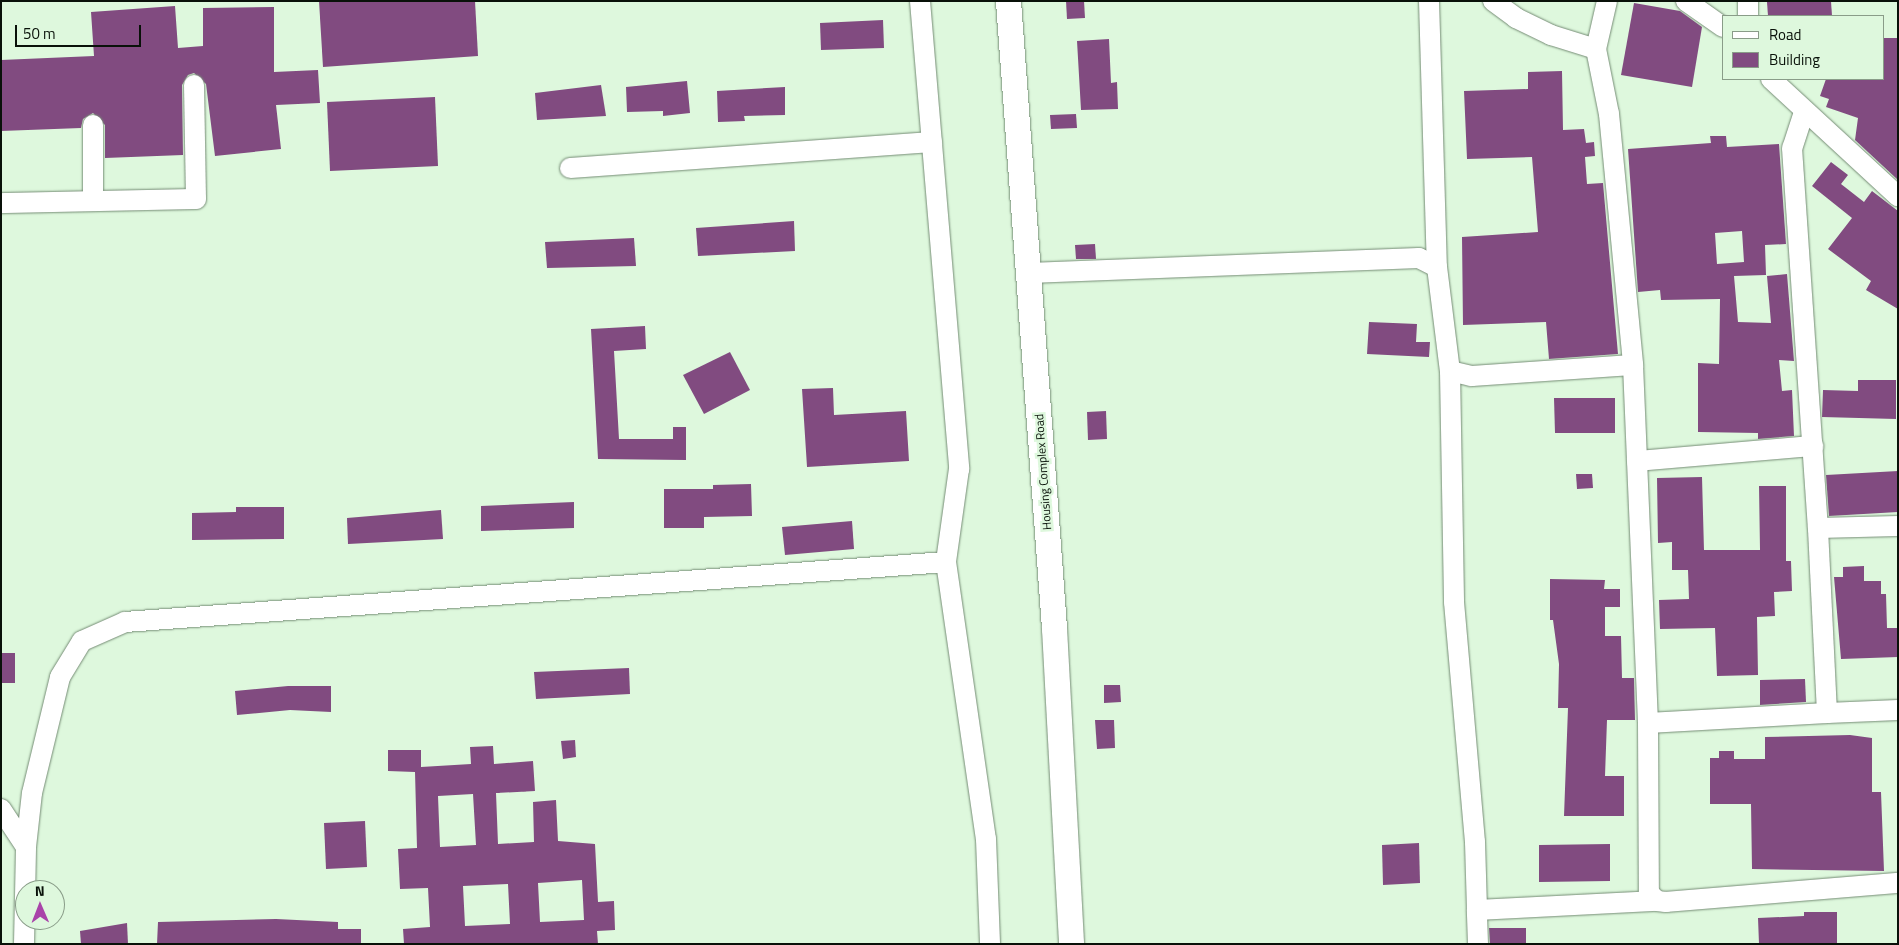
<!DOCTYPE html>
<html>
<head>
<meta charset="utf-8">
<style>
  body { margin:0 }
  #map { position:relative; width:1899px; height:945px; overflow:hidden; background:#def8dd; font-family:"Titillium Web",sans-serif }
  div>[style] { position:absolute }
  .building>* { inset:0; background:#814b80 }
  .roads { filter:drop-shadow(0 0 1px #758c75) drop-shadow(0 0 1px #758c75) }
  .minor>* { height:20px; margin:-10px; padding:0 10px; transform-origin:10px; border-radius:10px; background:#fff }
  .tertiary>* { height:25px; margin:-12.5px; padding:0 12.5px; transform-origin:12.5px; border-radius:12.5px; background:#fff }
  span { translate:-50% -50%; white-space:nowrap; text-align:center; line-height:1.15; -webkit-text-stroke:5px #def8dd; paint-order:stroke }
  .street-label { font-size:12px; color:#091109 }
  .frame { position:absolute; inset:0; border:2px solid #091109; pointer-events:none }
  .legend { position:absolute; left:1722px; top:15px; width:162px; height:65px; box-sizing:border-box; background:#def8dd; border:1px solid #899c88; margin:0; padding:6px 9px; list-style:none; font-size:15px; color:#091109 }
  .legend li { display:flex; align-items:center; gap:10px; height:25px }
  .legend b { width:25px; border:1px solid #899c88 }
  .north { position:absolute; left:15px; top:880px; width:50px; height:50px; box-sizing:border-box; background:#def8dd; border:1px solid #899c88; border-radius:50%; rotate:359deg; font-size:14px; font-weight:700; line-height:20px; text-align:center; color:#091109 }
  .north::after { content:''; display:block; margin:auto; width:18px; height:22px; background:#a944a9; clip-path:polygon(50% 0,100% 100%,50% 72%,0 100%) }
  .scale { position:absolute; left:15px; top:25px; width:126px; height:22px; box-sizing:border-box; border:2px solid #091109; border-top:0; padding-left:6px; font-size:15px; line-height:18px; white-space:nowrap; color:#091109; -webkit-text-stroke:4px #def8dd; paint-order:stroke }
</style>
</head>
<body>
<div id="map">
  <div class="building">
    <i style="clip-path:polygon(319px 1px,475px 1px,478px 56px,323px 67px)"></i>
    <i style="clip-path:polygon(1066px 1px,1084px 1px,1085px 18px,1067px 19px)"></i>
    <i style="clip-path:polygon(1831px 1px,1832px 16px,1768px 16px,1767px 2px)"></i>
    <i style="clip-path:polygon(1634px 3px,1680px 11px,1702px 27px,1692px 87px,1621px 75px)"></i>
    <i style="clip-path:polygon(175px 6px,178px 48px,203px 46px,203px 8px,274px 7px,274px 72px,318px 70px,320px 103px,276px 105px,281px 149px,215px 156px,206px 84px,194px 73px,188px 75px,182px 85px,183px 155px,105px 158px,105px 125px,93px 113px,83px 119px,81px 128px,1px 131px,1px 60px,94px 56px,91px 12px)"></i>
    <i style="clip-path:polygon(883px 20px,884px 48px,821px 50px,820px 23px)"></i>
    <i style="clip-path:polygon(1883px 38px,1898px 38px,1898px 180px,1855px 140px,1858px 118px,1826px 107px,1829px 99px,1820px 96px,1826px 79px,1883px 79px)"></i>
    <i style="clip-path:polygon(1109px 39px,1111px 83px,1117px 82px,1118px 109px,1081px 110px,1077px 41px)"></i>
    <i style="clip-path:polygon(1562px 71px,1563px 130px,1584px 129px,1586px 143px,1594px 142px,1595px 156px,1585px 157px,1587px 184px,1603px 183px,1618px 354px,1549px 359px,1546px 322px,1463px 325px,1462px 237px,1538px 232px,1532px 157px,1467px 159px,1464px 91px,1528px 89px,1528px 72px)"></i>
    <i style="clip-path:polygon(687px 81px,690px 113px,663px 116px,663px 111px,627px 112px,626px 87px)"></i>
    <i style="clip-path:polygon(601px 85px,606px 116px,537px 120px,535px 93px)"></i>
    <i style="clip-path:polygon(785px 87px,785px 115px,744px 116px,745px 121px,718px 122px,717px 91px)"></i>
    <i style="clip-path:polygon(435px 97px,438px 166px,330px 171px,327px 102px)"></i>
    <i style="clip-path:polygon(1076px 114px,1077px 128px,1051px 129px,1050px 115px)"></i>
    <i style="clip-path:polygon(evenodd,1710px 136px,1726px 136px,1727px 147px,1779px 144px,1786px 244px,1765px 245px,1766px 275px,1734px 276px,1738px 322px,1771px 323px,1767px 276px,1787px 274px,1794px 361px,1779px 360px,1782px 391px,1792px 390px,1794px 436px,1758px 439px,1758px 433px,1698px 432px,1698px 363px,1719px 364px,1720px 299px,1661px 300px,1660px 290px,1638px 292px,1628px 149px,1711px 143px,1710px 136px,1742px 231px,1744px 262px,1717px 264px,1715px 233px,1742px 231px)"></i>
    <i style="clip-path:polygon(1831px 162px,1848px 175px,1841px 184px,1864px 202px,1872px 191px,1898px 211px,1898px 309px,1866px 290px,1871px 281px,1828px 249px,1852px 218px,1812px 186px)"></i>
    <i style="clip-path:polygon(794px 221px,795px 251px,698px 256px,696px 228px)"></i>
    <i style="clip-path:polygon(634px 238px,636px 266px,547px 268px,545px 242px)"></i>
    <i style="clip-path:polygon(1095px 244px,1096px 259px,1076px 259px,1075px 245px)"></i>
    <i style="clip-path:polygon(1369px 322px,1417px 324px,1416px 342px,1430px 342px,1429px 357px,1367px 354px)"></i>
    <i style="clip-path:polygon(645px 326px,646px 349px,614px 351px,619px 439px,673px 439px,673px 427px,686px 427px,686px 460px,598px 459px,591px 329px)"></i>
    <i style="clip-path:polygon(730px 352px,750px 390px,704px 414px,683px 375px)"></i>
    <i style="clip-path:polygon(1858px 380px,1896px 380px,1896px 419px,1822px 417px,1823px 390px,1858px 391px)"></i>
    <i style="clip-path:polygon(833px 388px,834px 415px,906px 411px,909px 461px,807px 467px,802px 389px)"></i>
    <i style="clip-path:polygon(1554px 398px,1615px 398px,1615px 433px,1555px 433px)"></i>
    <i style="clip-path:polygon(1106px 411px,1107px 439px,1088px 440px,1087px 412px)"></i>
    <i style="clip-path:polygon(1898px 471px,1898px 512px,1829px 516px,1826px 475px)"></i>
    <i style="clip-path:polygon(1576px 474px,1592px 474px,1593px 488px,1577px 489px)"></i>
    <i style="clip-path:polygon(1702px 477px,1704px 550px,1760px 550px,1759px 486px,1786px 486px,1786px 561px,1791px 561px,1792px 591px,1774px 592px,1775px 616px,1757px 617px,1758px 675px,1717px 676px,1715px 628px,1660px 629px,1659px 600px,1689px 599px,1688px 570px,1672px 570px,1672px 542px,1658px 543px,1657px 478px)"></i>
    <i style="clip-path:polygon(751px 484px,752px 516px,704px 517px,704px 528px,664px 528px,664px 489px,713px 489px,713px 485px)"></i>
    <i style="clip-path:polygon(574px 502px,574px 528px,481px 531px,481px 506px)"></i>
    <i style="clip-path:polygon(236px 507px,284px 507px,284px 539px,192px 540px,192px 513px,236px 512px)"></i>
    <i style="clip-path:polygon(441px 510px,443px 539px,348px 544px,347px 518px)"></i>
    <i style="clip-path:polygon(852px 521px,854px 549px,785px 555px,782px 527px)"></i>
    <i style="clip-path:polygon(1864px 566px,1864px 581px,1881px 581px,1881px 594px,1886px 594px,1887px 628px,1898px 628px,1898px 657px,1841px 659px,1834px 577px,1843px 577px,1843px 567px)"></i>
    <i style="clip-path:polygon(1550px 579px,1605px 580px,1604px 589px,1620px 589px,1620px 607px,1605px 607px,1605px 636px,1621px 636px,1622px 678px,1634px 678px,1635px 720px,1607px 720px,1605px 776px,1624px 776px,1624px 816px,1564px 816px,1568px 708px,1558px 708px,1559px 664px,1553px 620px,1550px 620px)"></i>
    <i style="clip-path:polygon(1px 653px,15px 653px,15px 683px,1px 683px)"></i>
    <i style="clip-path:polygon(629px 668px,630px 694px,536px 699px,534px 672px)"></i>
    <i style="clip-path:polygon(1805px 679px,1806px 702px,1760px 705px,1760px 680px)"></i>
    <i style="clip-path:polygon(1104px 685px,1120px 685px,1121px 702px,1104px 703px)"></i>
    <i style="clip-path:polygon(288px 686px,331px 686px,331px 712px,290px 710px,237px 715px,235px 691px)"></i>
    <i style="clip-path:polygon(1095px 720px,1114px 720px,1115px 748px,1097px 749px)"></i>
    <i style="clip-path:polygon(1850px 735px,1872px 738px,1872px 792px,1881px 792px,1884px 871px,1752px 869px,1751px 804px,1710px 804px,1710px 758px,1719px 758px,1719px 751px,1734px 751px,1734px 759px,1765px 759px,1765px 737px)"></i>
    <i style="clip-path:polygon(575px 740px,576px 757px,563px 759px,561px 741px)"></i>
    <i style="clip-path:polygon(evenodd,493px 746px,494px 764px,533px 761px,535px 791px,496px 793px,498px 844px,534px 842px,533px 802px,556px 800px,558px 841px,595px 844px,598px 902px,614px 901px,615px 930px,597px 931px,598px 944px,404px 944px,403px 929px,430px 927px,428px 888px,400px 889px,398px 849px,417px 848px,415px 772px,388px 771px,388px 750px,421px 750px,421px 767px,471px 764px,470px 747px,493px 746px,473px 794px,476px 845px,440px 847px,438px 796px,473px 794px,493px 746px,582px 880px,584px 920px,540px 922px,538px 883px,582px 880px,493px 746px,508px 884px,510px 924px,465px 926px,463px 886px,508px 884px)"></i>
    <i style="clip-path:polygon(365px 821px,367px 867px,326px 869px,324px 823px)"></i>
    <i style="clip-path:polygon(1419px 843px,1420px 883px,1383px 885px,1382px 845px)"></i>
    <i style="clip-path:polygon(1610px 844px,1610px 881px,1539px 882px,1539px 845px)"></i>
    <i style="clip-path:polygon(1804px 912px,1837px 912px,1837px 944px,1759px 944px,1758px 918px,1804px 916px)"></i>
    <i style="clip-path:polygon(276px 919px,338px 922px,338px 929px,361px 929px,361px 944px,157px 944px,158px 922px)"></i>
    <i style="clip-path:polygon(127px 923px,128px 944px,81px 944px,80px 931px)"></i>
    <i style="clip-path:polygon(1489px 928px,1526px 928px,1526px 944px,1490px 944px)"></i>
  </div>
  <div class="roads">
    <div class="minor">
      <i style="left:920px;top:1px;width:470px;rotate:85.2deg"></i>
      <i style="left:959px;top:469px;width:94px;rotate:98deg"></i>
      <i style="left:946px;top:562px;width:280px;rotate:81.8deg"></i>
      <i style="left:986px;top:839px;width:105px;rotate:87.8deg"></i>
      <i style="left:1429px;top:1px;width:266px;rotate:88.3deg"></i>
      <i style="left:1493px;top:1px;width:29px;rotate:36deg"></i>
      <i style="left:1516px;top:18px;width:39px;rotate:26deg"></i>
      <i style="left:1551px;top:35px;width:47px;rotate:17.3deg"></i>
      <i style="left:1607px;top:1px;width:49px;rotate:102.9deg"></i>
      <i style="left:1596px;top:49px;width:66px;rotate:78.7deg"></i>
      <i style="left:1609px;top:114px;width:252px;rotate:84.5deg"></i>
      <i style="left:1633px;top:365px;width:358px;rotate:87.6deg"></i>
      <i style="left:1648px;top:723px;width:170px;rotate:89.7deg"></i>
      <i style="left:1649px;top:893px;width:11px;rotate:45deg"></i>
      <i style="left:1657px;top:901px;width:9px;rotate:6deg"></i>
      <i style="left:1666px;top:902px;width:233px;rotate:-4.7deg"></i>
      <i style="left:1686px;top:1px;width:45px;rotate:35.1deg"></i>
      <i style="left:1748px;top:1px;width:15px;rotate:90deg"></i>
      <i style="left:1771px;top:79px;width:173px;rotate:42.7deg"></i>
      <i style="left:1804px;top:112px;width:38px;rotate:108deg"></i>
      <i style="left:1792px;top:148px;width:381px;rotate:86.1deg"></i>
      <i style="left:1818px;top:528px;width:80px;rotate:-1.4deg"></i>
      <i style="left:93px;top:125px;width:76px;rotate:90deg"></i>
      <i style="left:570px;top:168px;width:363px;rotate:-4.1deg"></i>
      <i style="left:1px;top:203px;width:195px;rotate:-1.2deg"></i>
      <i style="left:196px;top:199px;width:114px;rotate:-91deg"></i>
      <i style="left:1029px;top:273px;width:390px;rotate:-2.2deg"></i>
      <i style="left:1419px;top:258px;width:20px;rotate:27deg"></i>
      <i style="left:1437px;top:267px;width:105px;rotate:82.9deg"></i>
      <i style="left:1450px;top:371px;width:22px;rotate:13deg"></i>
      <i style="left:1471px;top:376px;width:162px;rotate:-3.9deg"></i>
      <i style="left:1450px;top:371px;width:231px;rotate:89deg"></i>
      <i style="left:1454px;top:602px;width:241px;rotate:85deg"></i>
      <i style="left:1475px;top:842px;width:68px;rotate:88.3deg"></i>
      <i style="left:1637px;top:461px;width:177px;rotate:-4.9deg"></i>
      <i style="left:1827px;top:713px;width:71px;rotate:-2.4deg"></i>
      <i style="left:1648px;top:723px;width:179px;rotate:-3.2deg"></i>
      <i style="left:1827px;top:713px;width:185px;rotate:-92.8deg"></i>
      <i style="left:1px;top:809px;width:45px;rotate:56.7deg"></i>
      <i style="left:24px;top:944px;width:97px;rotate:-88.8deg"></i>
      <i style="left:26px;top:847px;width:54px;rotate:-83.7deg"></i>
      <i style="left:32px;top:793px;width:119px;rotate:-76.4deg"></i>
      <i style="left:60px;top:677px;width:42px;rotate:-58.6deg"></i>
      <i style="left:82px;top:641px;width:47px;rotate:-23.8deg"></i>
      <i style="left:125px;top:622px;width:823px;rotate:-4.18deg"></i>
      <i style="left:1478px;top:944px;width:34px;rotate:-92deg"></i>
      <i style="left:1477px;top:910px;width:180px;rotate:-2.9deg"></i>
    </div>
    <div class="tertiary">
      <i style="left:1008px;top:1px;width:629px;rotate:85.8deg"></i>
      <i style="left:1054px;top:628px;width:316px;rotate:86.9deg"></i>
    </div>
  </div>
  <div class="street-label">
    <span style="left:1043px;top:472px;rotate:-94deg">Housing Complex Road</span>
  </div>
  <div class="frame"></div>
  <ul class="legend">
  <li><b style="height:6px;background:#fff"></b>Road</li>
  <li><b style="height:14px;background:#814b80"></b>Building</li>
  </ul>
  <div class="north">N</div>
  <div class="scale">50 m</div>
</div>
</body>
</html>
